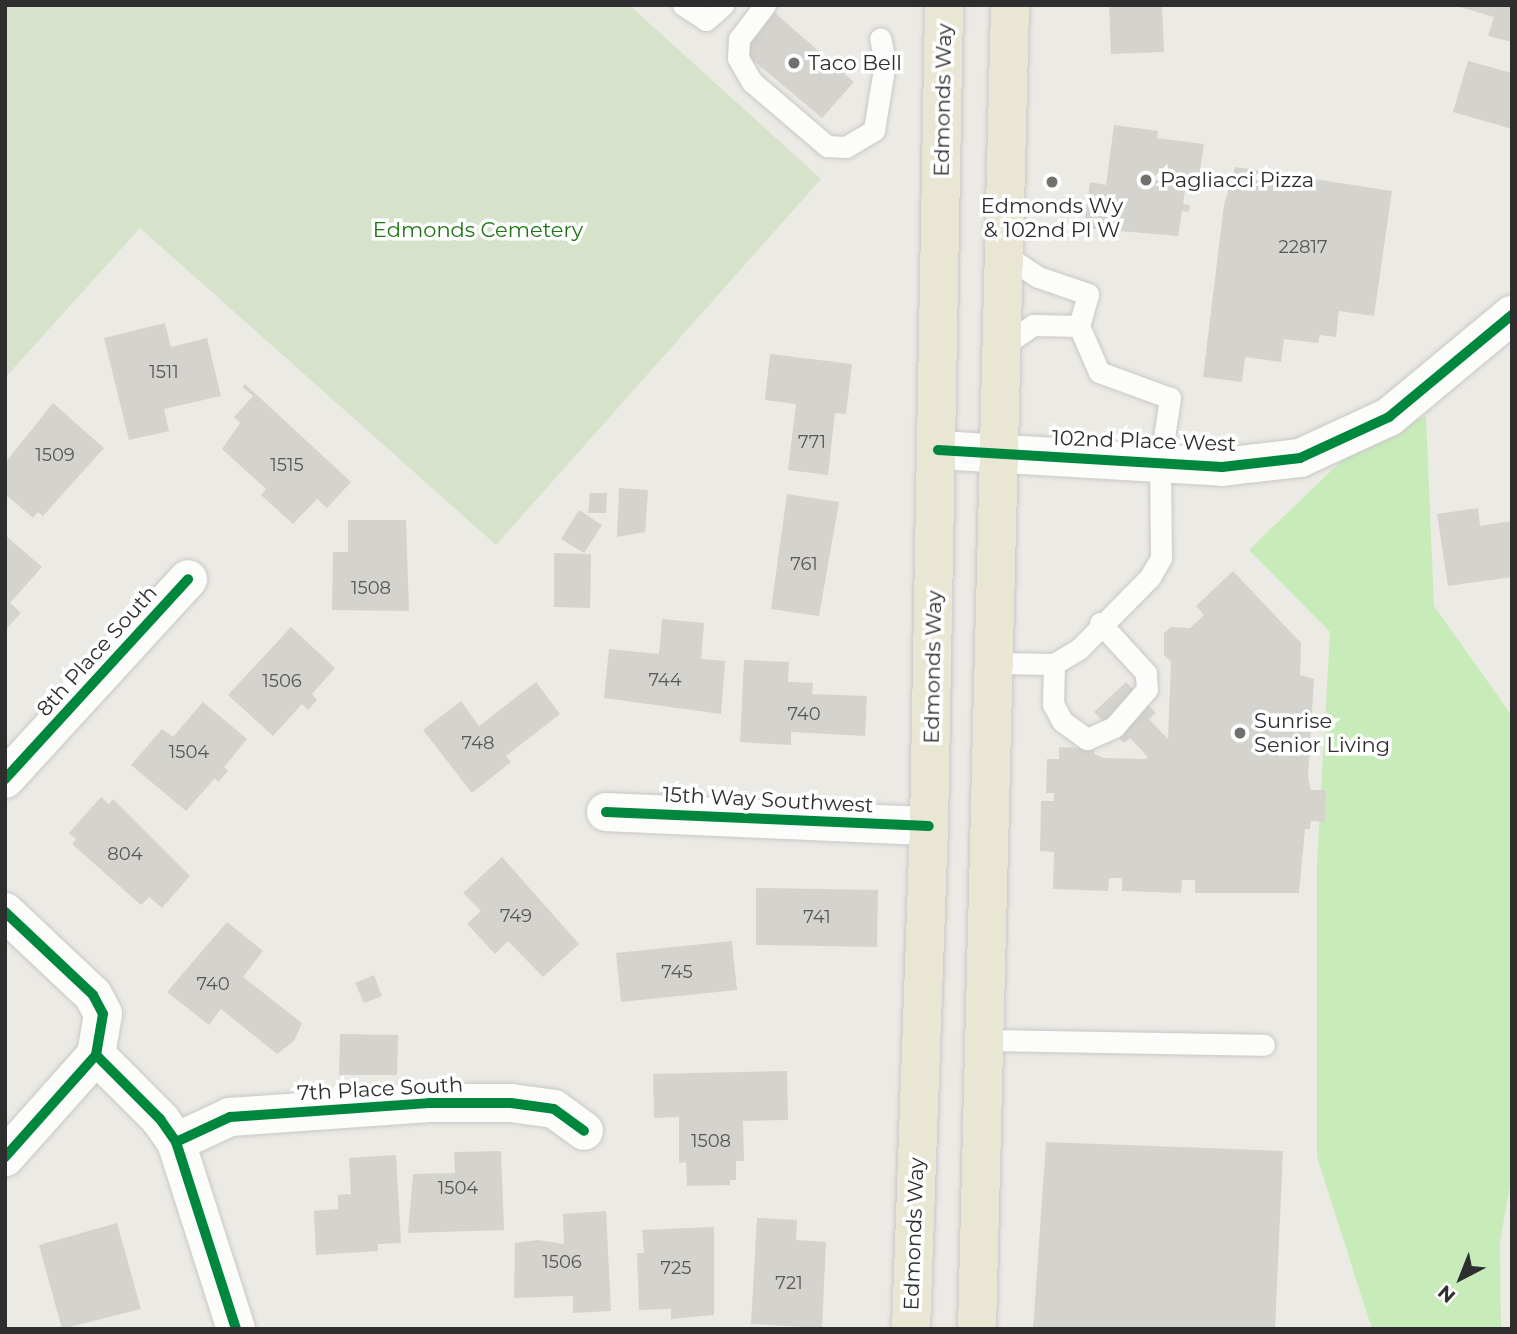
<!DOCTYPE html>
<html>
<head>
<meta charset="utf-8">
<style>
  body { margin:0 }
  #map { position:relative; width:1517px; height:1334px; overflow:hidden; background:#eceae4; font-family:Montserrat,sans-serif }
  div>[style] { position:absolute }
  .green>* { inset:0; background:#c8ebba }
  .cemetery>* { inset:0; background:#d6e2ca }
  .building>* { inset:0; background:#d5d3ce }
  .roads { filter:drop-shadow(0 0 2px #c9c8c9) drop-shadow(0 0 2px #c9c8c9) }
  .service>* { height:21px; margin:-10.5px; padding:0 10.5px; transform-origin:10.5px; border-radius:10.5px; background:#fcfcfb }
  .minor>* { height:38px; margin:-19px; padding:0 19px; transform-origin:19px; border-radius:19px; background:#fcfcfb }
  .primary>* { height:38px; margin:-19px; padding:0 19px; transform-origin:19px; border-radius:19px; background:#e9e7d4 }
  .cycleway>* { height:10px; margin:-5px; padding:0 5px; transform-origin:5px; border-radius:5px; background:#00873e }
  .dots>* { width:19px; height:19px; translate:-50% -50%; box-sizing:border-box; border:4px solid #fff; border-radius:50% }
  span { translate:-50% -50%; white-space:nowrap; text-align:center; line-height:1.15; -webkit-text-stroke:7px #fff; paint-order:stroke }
  .number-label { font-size:18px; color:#585857 }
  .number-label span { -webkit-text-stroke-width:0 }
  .poi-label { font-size:21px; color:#2e2e2e }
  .left { translate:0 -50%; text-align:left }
  .street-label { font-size:21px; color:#2e2e2e }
  .park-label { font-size:21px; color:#1d7613 }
  .frame { position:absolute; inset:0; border:7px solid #2e2e2e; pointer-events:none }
  .north { position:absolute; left:1426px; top:1243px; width:70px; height:70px; -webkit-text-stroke:5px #fff; paint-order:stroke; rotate:222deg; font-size:19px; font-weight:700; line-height:28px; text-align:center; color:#2e2e2e }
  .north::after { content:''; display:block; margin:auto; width:24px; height:32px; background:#2e2e2e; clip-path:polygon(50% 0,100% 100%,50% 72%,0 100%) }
</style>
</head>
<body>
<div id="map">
  <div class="green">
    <i style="clip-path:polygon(1426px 416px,1434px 606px,1512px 716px,1512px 1174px,1500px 1242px,1501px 1329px,1372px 1329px,1317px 1157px,1317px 862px,1330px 632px,1249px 550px,1362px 441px)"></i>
  </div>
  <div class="cemetery">
    <i style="clip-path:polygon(5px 5px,629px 5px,821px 179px,496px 545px,140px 228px,5px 378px)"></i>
  </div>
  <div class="building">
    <i style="clip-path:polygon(1109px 5px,1162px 5px,1164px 52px,1111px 54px)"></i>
    <i style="clip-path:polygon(1453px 5px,1512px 5px,1512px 42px,1488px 36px,1494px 17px)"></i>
    <i style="clip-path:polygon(774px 12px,854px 82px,822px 118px,743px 52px)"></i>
    <i style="clip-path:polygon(1468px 61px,1512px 73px,1512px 129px,1453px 112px)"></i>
    <i style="clip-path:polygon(1114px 125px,1158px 131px,1157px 138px,1204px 144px,1199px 177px,1187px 176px,1183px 204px,1190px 205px,1189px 212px,1182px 211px,1178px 236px,1084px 228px,1090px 182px,1106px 185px)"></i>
    <i style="clip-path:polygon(1235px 167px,1392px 191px,1374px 316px,1339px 311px,1336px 337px,1320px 335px,1318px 343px,1284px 339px,1281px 362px,1245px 357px,1242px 382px,1203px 377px,1224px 205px)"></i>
    <i style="clip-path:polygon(165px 323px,171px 347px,207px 338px,221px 396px,164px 409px,169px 431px,129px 440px,104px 338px)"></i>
    <i style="clip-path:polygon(770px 354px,852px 364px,846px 414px,835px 413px,828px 475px,788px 470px,796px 404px,765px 400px)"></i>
    <i style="clip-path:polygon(245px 384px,351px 482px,327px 508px,317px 499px,293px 524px,261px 495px,266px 489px,222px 449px,240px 423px,234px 417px,253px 396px,242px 387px)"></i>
    <i style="clip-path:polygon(53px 403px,104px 448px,43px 516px,38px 512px,33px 518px,5px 494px,5px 463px)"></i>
    <i style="clip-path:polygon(619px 488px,648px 490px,645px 532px,617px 537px)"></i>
    <i style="clip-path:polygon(590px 493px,607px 493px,606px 513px,588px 513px)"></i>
    <i style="clip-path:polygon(787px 494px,839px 502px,819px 616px,771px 609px)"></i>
    <i style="clip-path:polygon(1478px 508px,1480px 526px,1512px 521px,1512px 577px,1448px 586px,1437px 514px)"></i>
    <i style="clip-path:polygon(579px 510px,602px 525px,584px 553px,561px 539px)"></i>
    <i style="clip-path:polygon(348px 520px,406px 520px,409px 611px,332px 610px,333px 552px,348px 552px)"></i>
    <i style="clip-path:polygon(5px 535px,42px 567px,10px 603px,21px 613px,5px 630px)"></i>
    <i style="clip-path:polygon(554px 553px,591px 554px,590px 608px,554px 607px)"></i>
    <i style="clip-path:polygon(1233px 571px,1301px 643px,1300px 675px,1314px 679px,1308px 777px,1311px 790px,1326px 790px,1325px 822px,1311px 821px,1310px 829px,1305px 829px,1299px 893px,1195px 893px,1195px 880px,1182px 880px,1181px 893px,1122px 891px,1122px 878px,1109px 878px,1108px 891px,1053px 889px,1054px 852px,1040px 851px,1041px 801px,1054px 801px,1054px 793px,1046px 793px,1047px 759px,1059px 759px,1059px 747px,1094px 748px,1094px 754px,1104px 758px,1146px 759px,1148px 757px,1130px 738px,1124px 743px,1094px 712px,1126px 682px,1156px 713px,1149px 719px,1168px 739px,1171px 662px,1164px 655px,1164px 633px,1171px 627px,1190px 628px,1204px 615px,1196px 606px)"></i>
    <i style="clip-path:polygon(662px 619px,704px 623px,701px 659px,725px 661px,721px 714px,604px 698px,609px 649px,659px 654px)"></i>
    <i style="clip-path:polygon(291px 627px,335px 668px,312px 694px,317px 700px,308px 710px,302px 704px,273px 736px,228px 695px)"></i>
    <i style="clip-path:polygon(744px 660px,789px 662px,788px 682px,813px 683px,812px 694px,867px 696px,865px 736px,791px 732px,791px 745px,740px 742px)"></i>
    <i style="clip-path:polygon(536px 682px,560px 714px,506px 756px,511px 762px,472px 793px,423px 730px,461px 701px,479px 726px)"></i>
    <i style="clip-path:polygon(203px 702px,247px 739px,224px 767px,228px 771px,218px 782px,215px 778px,186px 811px,131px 765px,162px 729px,173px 737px)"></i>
    <i style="clip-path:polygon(101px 797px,109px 804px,113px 799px,190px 876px,162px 908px,149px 897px,141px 905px,72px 844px,76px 839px,69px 833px)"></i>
    <i style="clip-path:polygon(502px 857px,579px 944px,543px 977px,508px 941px,495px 954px,467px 924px,481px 911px,463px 893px)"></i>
    <i style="clip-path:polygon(756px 888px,878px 890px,877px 947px,756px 945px)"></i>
    <i style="clip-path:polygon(227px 922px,263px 951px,243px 977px,302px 1023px,294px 1041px,277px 1054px,221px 1009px,209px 1025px,167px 992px)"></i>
    <i style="clip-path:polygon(732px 941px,737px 990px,621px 1002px,616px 953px)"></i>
    <i style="clip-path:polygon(374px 975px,382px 996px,364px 1003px,355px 983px)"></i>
    <i style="clip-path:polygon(340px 1034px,398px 1035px,397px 1075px,339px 1075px)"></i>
    <i style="clip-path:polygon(787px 1071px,788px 1120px,743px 1121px,744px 1161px,736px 1161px,736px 1180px,730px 1180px,730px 1185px,687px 1186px,686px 1162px,679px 1163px,679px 1117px,654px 1118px,653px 1074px)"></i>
    <i style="clip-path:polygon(1046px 1142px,1283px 1151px,1275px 1329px,1033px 1329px)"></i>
    <i style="clip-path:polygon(501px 1151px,504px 1230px,408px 1233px,413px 1174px,455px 1173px,454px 1152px)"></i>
    <i style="clip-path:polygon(396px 1155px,401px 1243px,378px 1244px,378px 1251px,316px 1255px,314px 1211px,338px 1209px,338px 1195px,351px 1194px,349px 1158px)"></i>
    <i style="clip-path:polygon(606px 1211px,611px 1311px,573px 1313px,573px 1296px,514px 1298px,515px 1243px,538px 1240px,564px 1244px,563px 1214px)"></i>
    <i style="clip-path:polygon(757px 1218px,797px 1220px,796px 1240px,826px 1242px,822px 1328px,751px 1324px)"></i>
    <i style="clip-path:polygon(117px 1223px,141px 1309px,62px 1329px,39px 1245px)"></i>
    <i style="clip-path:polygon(714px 1227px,714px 1315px,671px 1319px,671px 1309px,639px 1310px,637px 1253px,644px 1253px,642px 1230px)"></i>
  </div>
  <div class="roads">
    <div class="service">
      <i style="left:683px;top:5px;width:27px;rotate:33deg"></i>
      <i style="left:706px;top:20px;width:23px;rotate:-41deg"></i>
      <i style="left:765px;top:5px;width:43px;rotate:127.4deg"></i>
      <i style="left:739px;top:39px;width:19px;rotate:93deg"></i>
      <i style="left:738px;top:58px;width:28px;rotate:60deg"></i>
      <i style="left:752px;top:82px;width:99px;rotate:40.5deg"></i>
      <i style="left:827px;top:146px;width:19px;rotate:3deg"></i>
      <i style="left:846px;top:147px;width:33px;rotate:-31deg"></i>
      <i style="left:874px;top:130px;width:68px;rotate:-80.7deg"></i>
      <i style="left:885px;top:63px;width:25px;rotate:-101deg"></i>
      <i style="left:1003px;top:346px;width:37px;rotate:-35deg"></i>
      <i style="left:1033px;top:325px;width:46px;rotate:1.2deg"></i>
      <i style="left:995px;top:663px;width:59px;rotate:1deg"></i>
      <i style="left:1054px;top:664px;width:29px;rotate:-31deg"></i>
      <i style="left:1079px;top:649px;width:101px;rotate:-45.4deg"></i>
      <i style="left:1150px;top:577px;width:22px;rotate:-60deg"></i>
      <i style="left:1161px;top:558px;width:94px;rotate:-90.6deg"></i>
      <i style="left:1160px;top:464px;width:67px;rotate:-81.4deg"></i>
      <i style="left:1170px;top:398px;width:76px;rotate:-159.9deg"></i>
      <i style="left:1099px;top:372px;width:50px;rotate:-113.5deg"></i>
      <i style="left:1079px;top:326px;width:33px;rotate:-74deg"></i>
      <i style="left:1088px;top:294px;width:53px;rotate:-161.2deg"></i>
      <i style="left:1038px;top:277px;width:40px;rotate:-146deg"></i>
      <i style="left:1054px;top:664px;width:40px;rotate:91.4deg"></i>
      <i style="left:1053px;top:704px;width:19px;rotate:62deg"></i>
      <i style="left:1062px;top:721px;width:31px;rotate:36deg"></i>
      <i style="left:1087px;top:739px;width:30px;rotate:-24deg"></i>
      <i style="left:1114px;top:727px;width:50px;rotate:-49deg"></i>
      <i style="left:1147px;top:689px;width:16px;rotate:-94deg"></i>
      <i style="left:1146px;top:673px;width:68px;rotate:-132.6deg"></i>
      <i style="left:985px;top:1040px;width:279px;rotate:1deg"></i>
    </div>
    <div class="minor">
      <i style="left:938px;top:450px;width:285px;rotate:3.4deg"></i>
      <i style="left:1222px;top:467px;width:79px;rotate:-6.6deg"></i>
      <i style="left:1300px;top:458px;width:98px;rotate:-24.7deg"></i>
      <i style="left:1389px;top:417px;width:160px;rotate:-39.7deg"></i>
      <i style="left:5px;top:779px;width:271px;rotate:-47.5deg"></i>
      <i style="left:606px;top:812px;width:323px;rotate:2.5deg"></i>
      <i style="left:5px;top:912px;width:121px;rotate:43.3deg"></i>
      <i style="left:93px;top:995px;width:21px;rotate:62deg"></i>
      <i style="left:103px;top:1014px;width:42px;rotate:99.7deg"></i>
      <i style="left:96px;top:1055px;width:137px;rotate:131.7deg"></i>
      <i style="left:96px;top:1055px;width:91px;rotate:45deg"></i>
      <i style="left:160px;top:1119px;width:28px;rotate:55deg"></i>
      <i style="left:176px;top:1142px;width:196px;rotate:72.2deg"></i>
      <i style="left:176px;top:1142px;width:60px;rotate:-24.8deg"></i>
      <i style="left:230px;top:1117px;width:199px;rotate:-4deg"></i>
      <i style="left:429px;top:1103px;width:82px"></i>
      <i style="left:511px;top:1103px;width:43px;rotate:7.9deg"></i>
      <i style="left:554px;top:1109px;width:37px;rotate:36deg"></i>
    </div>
    <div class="primary">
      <i style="left:911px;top:1329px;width:503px;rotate:-87.95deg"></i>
      <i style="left:929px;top:826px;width:821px;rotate:-88.95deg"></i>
      <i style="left:977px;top:1329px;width:1324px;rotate:-88.57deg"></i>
    </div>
  </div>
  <div class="cycleway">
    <i style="left:938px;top:450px;width:285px;rotate:3.4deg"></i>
    <i style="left:1222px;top:467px;width:79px;rotate:-6.6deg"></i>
    <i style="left:1300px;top:458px;width:98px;rotate:-24.7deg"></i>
    <i style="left:1389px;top:417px;width:160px;rotate:-39.7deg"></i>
    <i style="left:5px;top:779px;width:271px;rotate:-47.5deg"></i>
    <i style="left:606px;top:812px;width:323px;rotate:2.5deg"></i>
    <i style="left:5px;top:912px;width:121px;rotate:43.3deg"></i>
    <i style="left:93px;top:995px;width:21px;rotate:62deg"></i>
    <i style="left:103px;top:1014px;width:42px;rotate:99.7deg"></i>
    <i style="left:96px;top:1055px;width:137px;rotate:131.7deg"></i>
    <i style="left:96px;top:1055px;width:91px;rotate:45deg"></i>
    <i style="left:160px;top:1119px;width:28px;rotate:55deg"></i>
    <i style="left:176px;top:1142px;width:196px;rotate:72.2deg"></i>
    <i style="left:176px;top:1142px;width:60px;rotate:-24.8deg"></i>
    <i style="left:230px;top:1117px;width:199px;rotate:-4deg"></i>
    <i style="left:429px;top:1103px;width:82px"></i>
    <i style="left:511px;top:1103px;width:43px;rotate:7.9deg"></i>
    <i style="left:554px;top:1109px;width:37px;rotate:36deg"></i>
  </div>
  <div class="dots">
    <i style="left:794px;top:63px;background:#70706e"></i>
    <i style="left:1146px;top:180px;background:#70706e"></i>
    <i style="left:1052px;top:182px;background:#70706e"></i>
    <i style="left:1240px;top:733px;background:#70706e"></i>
  </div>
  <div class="number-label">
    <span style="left:1303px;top:247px">22817</span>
    <span style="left:164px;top:372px">1511</span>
    <span style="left:812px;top:442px">771</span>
    <span style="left:55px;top:455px">1509</span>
    <span style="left:287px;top:465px">1515</span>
    <span style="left:804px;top:564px">761</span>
    <span style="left:371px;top:588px">1508</span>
    <span style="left:665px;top:680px">744</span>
    <span style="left:282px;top:681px">1506</span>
    <span style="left:804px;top:714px">740</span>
    <span style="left:478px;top:743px">748</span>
    <span style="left:189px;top:752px">1504</span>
    <span style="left:125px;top:854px">804</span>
    <span style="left:516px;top:916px">749</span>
    <span style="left:817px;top:917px">741</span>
    <span style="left:677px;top:972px">745</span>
    <span style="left:213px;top:984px">740</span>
    <span style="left:711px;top:1141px">1508</span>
    <span style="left:458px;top:1188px">1504</span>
    <span style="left:562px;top:1262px">1506</span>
    <span style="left:676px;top:1268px">725</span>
    <span style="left:789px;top:1283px">721</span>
  </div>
  <div class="poi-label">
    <span class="left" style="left:808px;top:63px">Taco Bell</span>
    <span class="left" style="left:1160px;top:180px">Pagliacci Pizza</span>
    <span style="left:1052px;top:218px">Edmonds Wy<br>&amp; 102nd Pl W</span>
    <span class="left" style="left:1254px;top:733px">Sunrise<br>Senior Living</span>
  </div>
  <div class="street-label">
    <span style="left:943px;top:100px;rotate:-89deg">Edmonds Way</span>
    <span style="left:1144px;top:441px;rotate:2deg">102nd Place West</span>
    <span style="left:97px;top:651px;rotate:-48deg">8th Place South</span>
    <span style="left:933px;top:667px;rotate:-89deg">Edmonds Way</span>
    <span style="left:768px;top:800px;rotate:3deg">15th Way Southwest</span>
    <span style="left:380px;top:1089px;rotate:-3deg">7th Place South</span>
    <span style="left:914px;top:1234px;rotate:-88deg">Edmonds Way</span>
  </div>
  <div class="park-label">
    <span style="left:478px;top:230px">Edmonds Cemetery</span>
  </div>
  <div class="frame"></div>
  <div class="north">N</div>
</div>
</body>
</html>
